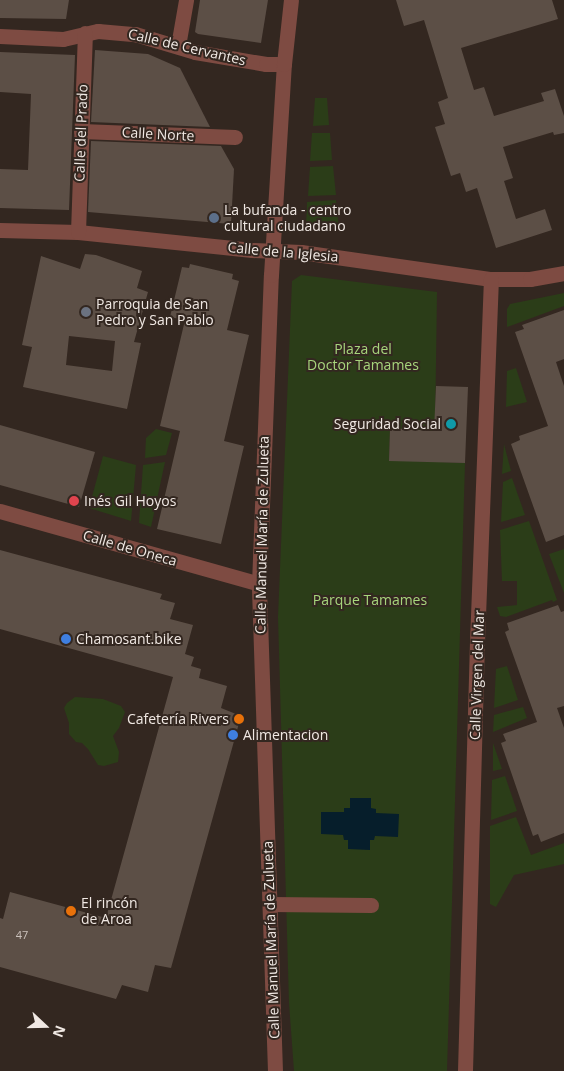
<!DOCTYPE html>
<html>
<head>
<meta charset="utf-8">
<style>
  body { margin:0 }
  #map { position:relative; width:564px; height:1071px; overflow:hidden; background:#332720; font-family:"Open Sans",sans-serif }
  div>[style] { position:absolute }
  .green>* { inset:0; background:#2b3d18 }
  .water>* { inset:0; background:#061e2b }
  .building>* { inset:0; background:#5c4f46 }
  .minor>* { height:15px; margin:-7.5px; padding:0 7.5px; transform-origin:7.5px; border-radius:7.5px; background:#7e4b42 }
  .dots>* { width:14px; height:14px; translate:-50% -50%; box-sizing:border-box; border:2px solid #332720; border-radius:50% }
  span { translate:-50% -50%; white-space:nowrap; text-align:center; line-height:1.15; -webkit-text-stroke:4px #332720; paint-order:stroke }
  .number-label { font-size:11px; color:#cbc2bc }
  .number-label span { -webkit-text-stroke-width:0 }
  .street-label { font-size:14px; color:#f0e8e3 }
  .poi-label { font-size:14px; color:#f0e8e3 }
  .left { translate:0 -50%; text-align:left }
  .right { translate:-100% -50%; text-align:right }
  .park-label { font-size:14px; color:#a7d57c }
  .north { position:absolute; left:20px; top:1001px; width:50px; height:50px; -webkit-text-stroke:4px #332720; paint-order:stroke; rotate:111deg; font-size:14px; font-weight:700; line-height:20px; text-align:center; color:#f0e8e3 }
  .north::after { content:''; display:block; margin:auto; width:18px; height:22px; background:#f0e8e3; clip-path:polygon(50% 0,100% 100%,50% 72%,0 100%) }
</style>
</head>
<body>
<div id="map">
  <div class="green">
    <i style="clip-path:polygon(315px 98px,327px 98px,329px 125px,313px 126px)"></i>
    <i style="clip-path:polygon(312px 133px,330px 133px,332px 160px,310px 161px)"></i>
    <i style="clip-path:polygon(333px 166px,336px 195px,308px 196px,310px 167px)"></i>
    <i style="clip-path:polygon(336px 200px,339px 229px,306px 226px,307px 202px)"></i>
    <i style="clip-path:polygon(301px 275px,437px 292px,435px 431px,390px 428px,389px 460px,465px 463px,447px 1071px,294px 1071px,289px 1003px,278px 617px,292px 281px)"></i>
    <i style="clip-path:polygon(564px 293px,564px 306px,507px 327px,507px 309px,510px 304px)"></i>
    <i style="clip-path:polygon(516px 368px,527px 402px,506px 407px,507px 371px)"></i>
    <i style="clip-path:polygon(156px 429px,172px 433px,166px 455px,145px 458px,146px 438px)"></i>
    <i style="clip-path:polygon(504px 444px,511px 471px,502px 474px)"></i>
    <i style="clip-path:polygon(103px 456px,136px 465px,131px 521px,89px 508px)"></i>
    <i style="clip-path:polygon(165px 462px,151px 527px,139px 523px,143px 465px)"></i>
    <i style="clip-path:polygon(512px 478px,525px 515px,501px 522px,503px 482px)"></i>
    <i style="clip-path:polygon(529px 521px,557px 600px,553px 602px,552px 600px,506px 617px,500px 616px,497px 607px,517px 605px,517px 581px,502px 581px,500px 530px)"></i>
    <i style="clip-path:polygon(564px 549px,564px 593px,549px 554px)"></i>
    <i style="clip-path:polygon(507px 666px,518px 700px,494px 708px,496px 669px)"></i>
    <i style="clip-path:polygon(75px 697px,103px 699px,121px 706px,125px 712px,119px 728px,113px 736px,119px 752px,118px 762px,104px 766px,98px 765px,88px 749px,82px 743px,76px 742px,69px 734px,69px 723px,64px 708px,67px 703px)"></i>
    <i style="clip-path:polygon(523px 707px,527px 718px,493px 732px,494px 715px)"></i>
    <i style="clip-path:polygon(493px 743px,502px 769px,493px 771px)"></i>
    <i style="clip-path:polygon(505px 776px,517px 811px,491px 820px,492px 780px)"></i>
    <i style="clip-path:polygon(516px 817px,531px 855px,564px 843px,564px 864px,514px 875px,496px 907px,490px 904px,490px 826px)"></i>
  </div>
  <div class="water">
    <i style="clip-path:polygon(350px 798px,371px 798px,371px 808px,376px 809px,376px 813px,399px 814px,398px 837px,375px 836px,374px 840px,370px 840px,370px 850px,348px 849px,348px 840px,344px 840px,343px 835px,321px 834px,321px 812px,344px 812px,344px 808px,350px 808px)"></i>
  </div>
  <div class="building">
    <i style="clip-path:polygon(0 0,69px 0,66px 19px,0 18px)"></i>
    <i style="clip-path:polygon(200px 0,268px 0,261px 43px,198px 34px,195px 32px)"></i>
    <i style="clip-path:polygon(396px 0,552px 0,558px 19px,461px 48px,474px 90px,484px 87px,494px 116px,544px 101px,541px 93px,555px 89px,564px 116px,564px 133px,554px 135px,553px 132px,503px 147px,513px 178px,504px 181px,516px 219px,545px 209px,552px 230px,496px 248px,477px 188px,466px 192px,460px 173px,451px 176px,435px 127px,445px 124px,438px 102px,448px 98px,424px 20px,404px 26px)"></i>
    <i style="clip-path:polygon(95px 50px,148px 54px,180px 68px,210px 127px,91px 122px)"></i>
    <i style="clip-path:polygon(0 52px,75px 55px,69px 210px,0 208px,0 169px,28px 170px,31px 94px,0 92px)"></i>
    <i style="clip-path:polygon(91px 141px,221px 146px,234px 169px,231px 224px,88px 212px)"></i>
    <i style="clip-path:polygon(evenodd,85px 254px,96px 255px,142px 271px,137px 288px,148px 292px,134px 342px,141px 343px,127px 409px,23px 387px,32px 347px,22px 345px,41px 256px,80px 269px,85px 254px,69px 336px,115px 341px,112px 371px,66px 365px,69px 336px)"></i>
    <i style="clip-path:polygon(190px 264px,233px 274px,232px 279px,239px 281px,227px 330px,249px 335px,224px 441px,244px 446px,221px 544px,157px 529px,180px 431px,160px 426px,185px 320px,170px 317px,182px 267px,189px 268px)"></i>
    <i style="clip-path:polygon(564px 310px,564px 359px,556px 362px,564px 386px,564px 535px,546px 542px,511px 444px,520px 440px,519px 436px,548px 426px,515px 332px,524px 329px,522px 325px)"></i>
    <i style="clip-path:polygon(436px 386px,468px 387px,465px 463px,389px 461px,390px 428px,434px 431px)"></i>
    <i style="clip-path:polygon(0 425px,95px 452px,79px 507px,0 485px)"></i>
    <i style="clip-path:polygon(0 550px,162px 594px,160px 599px,175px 603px,170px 619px,193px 625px,185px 654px,194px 657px,191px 666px,201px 669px,199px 678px,227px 686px,221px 708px,241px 716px,171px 968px,155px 965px,148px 992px,122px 985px,116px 999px,0 967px,0 918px,3px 919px,10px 892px,106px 918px,173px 677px,0 629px)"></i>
    <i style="clip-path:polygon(558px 605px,561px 612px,564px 611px,564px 706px,557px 708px,564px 728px,564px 833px,541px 842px,538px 834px,533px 836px,501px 743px,506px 741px,503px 734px,537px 722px,505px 632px,509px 630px,507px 623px)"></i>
  </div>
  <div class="minor">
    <i style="left:0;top:36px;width:63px;rotate:2.7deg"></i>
    <i style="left:63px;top:39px;width:36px;rotate:-13deg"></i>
    <i style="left:98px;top:31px;width:37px;rotate:5deg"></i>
    <i style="left:135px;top:34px;width:63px;rotate:16.7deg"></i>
    <i style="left:195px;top:52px;width:72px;rotate:9.6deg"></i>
    <i style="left:266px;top:64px;width:18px"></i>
    <i style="left:178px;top:46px;width:47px;rotate:-80.1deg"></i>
    <i style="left:81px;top:131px;width:154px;rotate:2.2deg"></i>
    <i style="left:0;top:230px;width:78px;rotate:1.5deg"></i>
    <i style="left:78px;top:232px;width:175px;rotate:5.9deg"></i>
    <i style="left:252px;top:250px;width:49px;rotate:2.3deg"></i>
    <i style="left:301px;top:252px;width:192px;rotate:8.1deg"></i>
    <i style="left:491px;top:279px;width:39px"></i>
    <i style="left:530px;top:279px;width:35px;rotate:-10deg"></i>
    <i style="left:78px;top:232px;width:199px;rotate:-88deg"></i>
    <i style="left:0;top:511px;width:269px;rotate:15.7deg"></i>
    <i style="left:270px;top:904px;width:101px;rotate:0.6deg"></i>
    <i style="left:275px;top:1071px;width:487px;rotate:-91.9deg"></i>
    <i style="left:259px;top:584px;width:309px;rotate:-87.8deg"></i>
    <i style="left:271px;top:275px;width:211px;rotate:-86.5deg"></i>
    <i style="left:284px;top:64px;width:64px;rotate:-83.8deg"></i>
    <i style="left:465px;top:1071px;width:429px;rotate:-88.4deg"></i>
    <i style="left:477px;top:642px;width:363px;rotate:-87.8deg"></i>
  </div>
  <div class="dots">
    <i style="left:214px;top:218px;background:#5c6f8a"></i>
    <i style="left:86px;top:312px;background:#6b7280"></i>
    <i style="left:451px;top:424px;background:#0f9aa8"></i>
    <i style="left:74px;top:501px;background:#e0444e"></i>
    <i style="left:66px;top:639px;background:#3f7fe0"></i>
    <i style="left:239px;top:719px;background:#e8710a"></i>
    <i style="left:233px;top:735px;background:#3f7fe0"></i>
    <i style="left:71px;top:911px;background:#e8710a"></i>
  </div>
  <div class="number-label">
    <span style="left:22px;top:935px">47</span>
  </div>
  <div class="street-label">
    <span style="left:187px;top:47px;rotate:13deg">Calle de Cervantes</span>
    <span style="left:81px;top:133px;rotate:-88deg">Calle del Prado</span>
    <span style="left:158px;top:134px;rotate:3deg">Calle Norte</span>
    <span style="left:283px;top:252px;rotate:5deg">Calle de la Iglesia</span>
    <span style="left:262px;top:535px;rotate:-89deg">Calle Manuel María de Zulueta</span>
    <span style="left:130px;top:548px;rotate:16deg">Calle de Oneca</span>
    <span style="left:477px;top:675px;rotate:-88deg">Calle Virgen del Mar</span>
    <span style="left:271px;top:940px;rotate:-92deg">Calle Manuel María de Zulueta</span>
  </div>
  <div class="poi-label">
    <span class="left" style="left:224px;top:218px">La bufanda - centro<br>cultural ciudadano</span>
    <span class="left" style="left:96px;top:312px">Parroquia de San<br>Pedro y San Pablo</span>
    <span class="right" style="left:441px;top:424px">Seguridad Social</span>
    <span class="left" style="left:84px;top:501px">Inés Gil Hoyos</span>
    <span class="left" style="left:76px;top:639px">Chamosant.bike</span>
    <span class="right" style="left:229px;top:719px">Cafetería Rivers</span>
    <span class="left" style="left:243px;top:735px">Alimentacion</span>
    <span class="left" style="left:81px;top:911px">El rincón<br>de Aroa</span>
  </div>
  <div class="park-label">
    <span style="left:363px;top:357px">Plaza del<br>Doctor Tamames</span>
    <span style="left:370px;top:600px">Parque Tamames</span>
  </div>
  <div class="north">N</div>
</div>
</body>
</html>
